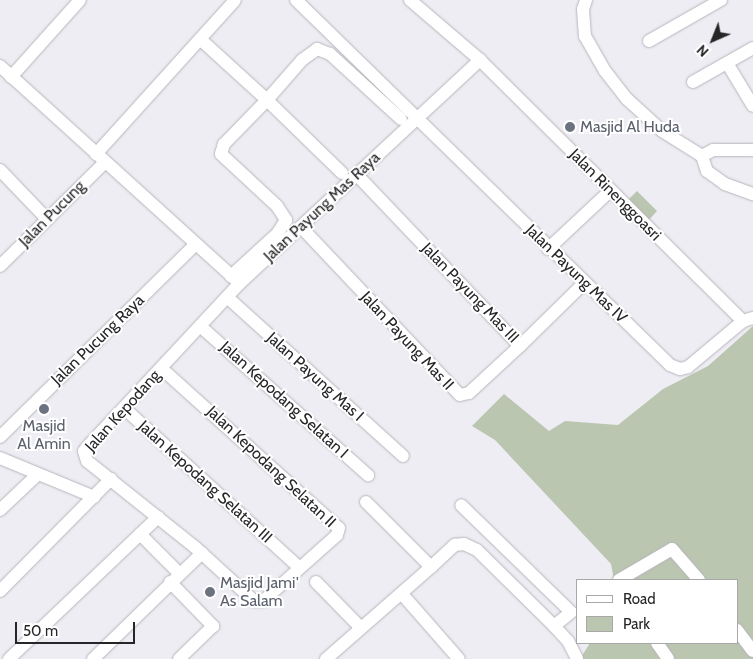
<!DOCTYPE html>
<html>
<head>
<meta charset="utf-8">
<style>
  body { margin:0 }
  #map { position:relative; width:753px; height:659px; overflow:hidden; background:#efedf4; font-family:Cabin,sans-serif }
  div>[style] { position:absolute }
  .green>* { inset:0; background:#bbc6b1 }
  .roads { filter:drop-shadow(0 0 1px #b7b5bc) drop-shadow(0 0 1px #b7b5bc) }
  .street>* { height:12px; margin:-6px; padding:0 6px; transform-origin:6px; border-radius:6px; background:#fff }
  .dots>* { width:14px; height:14px; translate:-50% -50%; box-sizing:border-box; border:2px solid #fff; border-radius:50% }
  span { translate:-50% -50%; white-space:nowrap; text-align:center; line-height:1.15; -webkit-text-stroke:4px #fff; paint-order:stroke }
  .worship-label { font-size:16px; color:#5b616d }
  .left { translate:0 -50%; text-align:left }
  .street-label { font-size:16px; color:#262528 }
  .legend { position:absolute; left:576px; top:579px; width:162px; height:65px; box-sizing:border-box; background:#fff; border:1px solid #a8a8a9; margin:0; padding:6px 9px; list-style:none; font-size:15px; color:#262528 }
  .legend li { display:flex; align-items:center; gap:10px; height:25px }
  .legend b { width:25px; border:1px solid #a8a8a9 }
  .north { position:absolute; left:688px; top:15px; width:50px; height:50px; -webkit-text-stroke:4px #fff; paint-order:stroke; rotate:224deg; font-size:14px; font-weight:700; line-height:20px; text-align:center; color:#262528 }
  .north::after { content:''; display:block; margin:auto; width:18px; height:22px; background:#262528; clip-path:polygon(50% 0,100% 100%,50% 72%,0 100%) }
  .scale { position:absolute; left:15px; top:622px; width:120px; height:22px; box-sizing:border-box; border:2px solid #262528; border-top:0; padding-left:6px; font-size:15px; line-height:18px; white-space:nowrap; color:#262528; -webkit-text-stroke:4px #fff; paint-order:stroke }
</style>
</head>
<body>
<div id="map">
  <div class="green">
    <i style="clip-path:polygon(637px 191px,657px 211px,646px 223px,626px 202px)"></i>
    <i style="clip-path:polygon(753px 326px,753px 659px,580px 659px,590px 643px,737px 643px,737px 580px,614px 580px,611px 564px,495px 440px,472px 426px,504px 394px,549px 431px,565px 421px,618px 425px,663px 389px,708px 366px)"></i>
  </div>
  <div class="roads">
    <div class="street">
      <i style="left:296px;top:0;width:523px;rotate:44.3deg"></i>
      <i style="left:670px;top:365px;width:11px;rotate:22deg"></i>
      <i style="left:680px;top:369px;width:8px;rotate:-14deg"></i>
      <i style="left:688px;top:367px;width:72px;rotate:-39.9deg"></i>
      <i style="left:743px;top:321px;width:10px;rotate:-17deg"></i>
      <i style="left:410px;top:0;width:92px;rotate:40.6deg"></i>
      <i style="left:480px;top:60px;width:371px;rotate:44.8deg"></i>
      <i style="left:586px;top:0;width:9px;rotate:108deg"></i>
      <i style="left:583px;top:9px;width:27px;rotate:86deg"></i>
      <i style="left:585px;top:36px;width:40px;rotate:60.3deg"></i>
      <i style="left:605px;top:71px;width:36px;rotate:52deg"></i>
      <i style="left:627px;top:99px;width:47px;rotate:42.4deg"></i>
      <i style="left:662px;top:131px;width:47px;rotate:32deg"></i>
      <i style="left:200px;top:39px;width:91px;rotate:42.3deg"></i>
      <i style="left:267px;top:100px;width:62px;rotate:134.3deg"></i>
      <i style="left:224px;top:144px;width:10px;rotate:107deg"></i>
      <i style="left:221px;top:154px;width:76px;rotate:42.9deg"></i>
      <i style="left:277px;top:206px;width:17px;rotate:57deg"></i>
      <i style="left:286px;top:220px;width:15px;rotate:122deg"></i>
      <i style="left:278px;top:233px;width:64px;rotate:137.5deg"></i>
      <i style="left:649px;top:41px;width:83px;rotate:-29.7deg"></i>
      <i style="left:727px;top:63px;width:50px;rotate:58.8deg"></i>
      <i style="left:0;top:66px;width:319px;rotate:42.2deg"></i>
      <i style="left:11px;top:77px;width:103px;rotate:-48.1deg"></i>
      <i style="left:693px;top:82px;width:69px;rotate:-29.5deg"></i>
      <i style="left:753px;top:150px;width:40px;rotate:180deg"></i>
      <i style="left:713px;top:150px;width:13px;rotate:151deg"></i>
      <i style="left:702px;top:156px;width:16px;rotate:72deg"></i>
      <i style="left:707px;top:171px;width:22px;rotate:36deg"></i>
      <i style="left:725px;top:184px;width:30px;rotate:20deg"></i>
      <i style="left:96px;top:154px;width:207px;rotate:-47.9deg"></i>
      <i style="left:0;top:170px;width:68px;rotate:46.2deg"></i>
      <i style="left:342px;top:173px;width:105px;rotate:-135.8deg"></i>
      <i style="left:267px;top:100px;width:53px;rotate:-48.8deg"></i>
      <i style="left:302px;top:60px;width:19px;rotate:-36deg"></i>
      <i style="left:317px;top:49px;width:14px;rotate:21deg"></i>
      <i style="left:330px;top:54px;width:96px;rotate:42.5deg"></i>
      <i style="left:357px;top:175px;width:236px;rotate:46.4deg"></i>
      <i style="left:520px;top:346px;width:90px;rotate:-44.5deg"></i>
      <i style="left:301px;top:227px;width:231px;rotate:46.6deg"></i>
      <i style="left:460px;top:395px;width:9px;rotate:-13deg"></i>
      <i style="left:469px;top:393px;width:69px;rotate:-42.7deg"></i>
      <i style="left:548px;top:249px;width:85px;rotate:-43.1deg"></i>
      <i style="left:0;top:266px;width:148px;rotate:-44.7deg"></i>
      <i style="left:227px;top:297px;width:237px;rotate:42.1deg"></i>
      <i style="left:200px;top:326px;width:225px;rotate:41.6deg"></i>
      <i style="left:161px;top:368px;width:239px;rotate:42deg"></i>
      <i style="left:339px;top:528px;width:7px;rotate:106deg"></i>
      <i style="left:337px;top:535px;width:99px;rotate:138.3deg"></i>
      <i style="left:263px;top:601px;width:9px;rotate:180deg"></i>
      <i style="left:254px;top:601px;width:79px;rotate:-137.6deg"></i>
      <i style="left:196px;top:548px;width:139px;rotate:-141.4deg"></i>
      <i style="left:87px;top:461px;width:10px;rotate:-107deg"></i>
      <i style="left:84px;top:451px;width:5px;rotate:-53deg"></i>
      <i style="left:87px;top:447px;width:224px;rotate:-47deg"></i>
      <i style="left:240px;top:283px;width:328px;rotate:-42.9deg"></i>
      <i style="left:124px;top:408px;width:236px;rotate:42.3deg"></i>
      <i style="left:0;top:437px;width:275px;rotate:-44.6deg"></i>
      <i style="left:0;top:458px;width:102px;rotate:22.5deg"></i>
      <i style="left:366px;top:502px;width:92px;rotate:45deg"></i>
      <i style="left:431px;top:567px;width:33px;rotate:-43deg"></i>
      <i style="left:455px;top:545px;width:9px;rotate:-6deg"></i>
      <i style="left:464px;top:544px;width:14px;rotate:25deg"></i>
      <i style="left:477px;top:550px;width:108px;rotate:44.6deg"></i>
      <i style="left:554px;top:626px;width:22px;rotate:-39deg"></i>
      <i style="left:571px;top:612px;width:153px;rotate:-135.8deg"></i>
      <i style="left:0;top:510px;width:50px;rotate:-43.4deg"></i>
      <i style="left:140px;top:534px;width:55px;rotate:45deg"></i>
      <i style="left:619px;top:580px;width:61px;rotate:-30.3deg"></i>
      <i style="left:672px;top:549px;width:41px;rotate:48.9deg"></i>
      <i style="left:170px;top:582px;width:62px;rotate:45.7deg"></i>
      <i style="left:213px;top:626px;width:47px;rotate:135.9deg"></i>
      <i style="left:316px;top:582px;width:63px;rotate:45.6deg"></i>
      <i style="left:0;top:591px;width:158px;rotate:-45.3deg"></i>
      <i style="left:402px;top:594px;width:86px;rotate:48.8deg"></i>
      <i style="left:554px;top:626px;width:21px;rotate:47deg"></i>
      <i style="left:568px;top:641px;width:20px;rotate:63deg"></i>
      <i style="left:737px;top:630px;width:26px;rotate:53deg"></i>
      <i style="left:657px;top:643px;width:19px;rotate:55deg"></i>
      <i style="left:9px;top:659px;width:206px;rotate:-43.6deg"></i>
      <i style="left:93px;top:659px;width:152px;rotate:-44.2deg"></i>
      <i style="left:326px;top:659px;width:140px;rotate:-41.2deg"></i>
    </div>
  </div>
  <div class="dots">
    <i style="left:570px;top:127px;background:#6b7280"></i>
    <i style="left:44px;top:409px;background:#6b7280"></i>
    <i style="left:210px;top:592px;background:#6b7280"></i>
  </div>
  <div class="worship-label">
    <span class="left" style="left:580px;top:127px">Masjid Al Huda</span>
    <span style="left:44px;top:435px">Masjid<br>Al Amin</span>
    <span class="left" style="left:220px;top:592px">Masjid Jami'<br>As Salam</span>
  </div>
  <div class="street-label">
    <span style="left:615px;top:195px;rotate:45deg">Jalan Rinenggoasri</span>
    <span style="left:322px;top:207px;rotate:-43deg">Jalan Payung Mas Raya</span>
    <span style="left:52px;top:214px;rotate:-45deg">Jalan Pucung</span>
    <span style="left:576px;top:274px;rotate:44deg">Jalan Payung Mas IV</span>
    <span style="left:470px;top:293px;rotate:46deg">Jalan Payung Mas III</span>
    <span style="left:98px;top:340px;rotate:-44deg">Jalan Pucung Raya</span>
    <span style="left:407px;top:341px;rotate:47deg">Jalan Payung Mas II</span>
    <span style="left:315px;top:377px;rotate:42deg">Jalan Payung Mas I</span>
    <span style="left:284px;top:400px;rotate:42deg">Jalan Kepodang Selatan I</span>
    <span style="left:123px;top:411px;rotate:-48deg">Jalan Kepodang</span>
    <span style="left:271px;top:467px;rotate:43deg">Jalan Kepodang Selatan II</span>
    <span style="left:205px;top:482px;rotate:42deg">Jalan Kepodang Selatan III</span>
  </div>
  <ul class="legend">
  <li><b style="height:6px;background:#fff"></b>Road</li>
  <li><b style="height:14px;background:#bbc6b1"></b>Park</li>
  </ul>
  <div class="north">N</div>
  <div class="scale">50 m</div>
</div>
</body>
</html>
